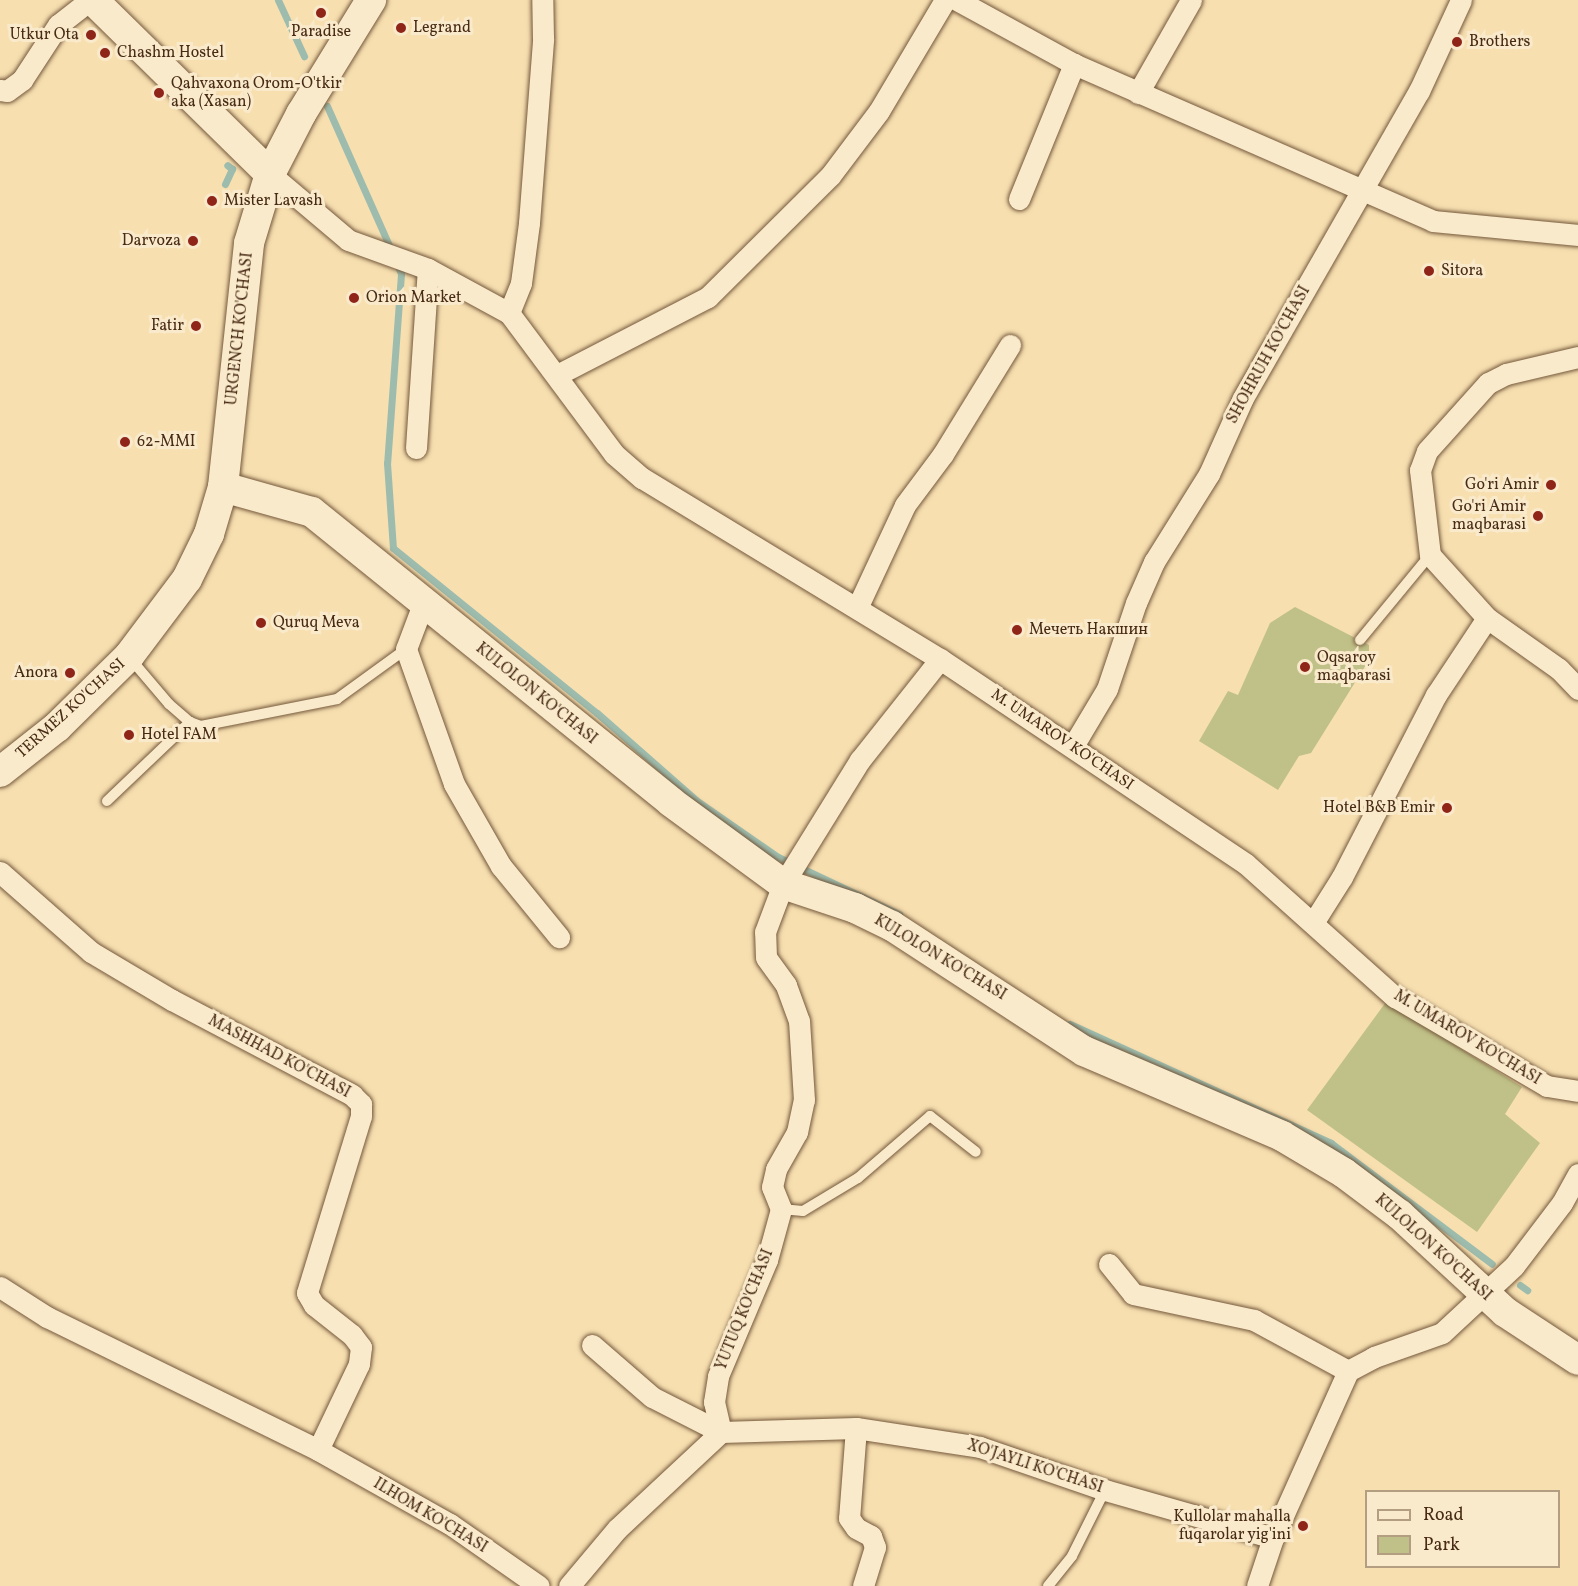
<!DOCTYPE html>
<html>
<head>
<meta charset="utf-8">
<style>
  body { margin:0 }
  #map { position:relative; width:1578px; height:1586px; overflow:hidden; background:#f7dfb0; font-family:Vollkorn,serif }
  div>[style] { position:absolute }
  .green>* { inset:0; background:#c0c188 }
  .stream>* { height:7px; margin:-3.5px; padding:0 3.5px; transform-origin:3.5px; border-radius:3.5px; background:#9dbcad }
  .roads { filter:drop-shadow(0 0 2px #74583b) drop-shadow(0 0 2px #74583b) }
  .lane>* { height:10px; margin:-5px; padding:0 5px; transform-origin:5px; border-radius:5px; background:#faeacc }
  .street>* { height:21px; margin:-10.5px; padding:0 10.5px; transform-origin:10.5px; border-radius:10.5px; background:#faeacc }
  .secondary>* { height:30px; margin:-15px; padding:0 15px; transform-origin:15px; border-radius:15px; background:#faeacc }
  .dots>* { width:16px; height:16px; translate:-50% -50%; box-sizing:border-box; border:3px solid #faeacc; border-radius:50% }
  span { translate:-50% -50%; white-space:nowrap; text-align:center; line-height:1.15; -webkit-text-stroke:6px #faeacc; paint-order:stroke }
  .poi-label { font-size:16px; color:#482b14 }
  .left { translate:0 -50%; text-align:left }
  .right { translate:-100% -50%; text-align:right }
  .street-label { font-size:16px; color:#482b14 }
  .legend { position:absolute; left:1365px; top:1490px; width:195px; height:78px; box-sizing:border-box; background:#faeacc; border:2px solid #b39e82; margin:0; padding:8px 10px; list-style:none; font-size:18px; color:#482b14 }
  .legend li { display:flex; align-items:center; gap:12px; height:30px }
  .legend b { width:30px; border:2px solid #b39e82 }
</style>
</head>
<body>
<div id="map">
  <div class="green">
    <i style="clip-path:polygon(1295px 607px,1369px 645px,1369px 660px,1311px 753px,1299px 756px,1278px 790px,1199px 741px,1228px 691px,1238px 695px,1270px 623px)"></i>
    <i style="clip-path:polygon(1386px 1002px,1522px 1087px,1505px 1114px,1540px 1143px,1477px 1232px,1307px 1110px)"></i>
  </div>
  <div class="stream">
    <i style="left:278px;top:0;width:62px;rotate:65.1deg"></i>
    <i style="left:327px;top:106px;width:160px;rotate:66deg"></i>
    <i style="left:225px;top:184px;width:17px;rotate:-65deg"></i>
    <i style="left:232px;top:169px;width:6px;rotate:-141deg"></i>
    <i style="left:396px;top:262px;width:13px;rotate:67deg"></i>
    <i style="left:401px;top:274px;width:190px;rotate:94.2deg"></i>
    <i style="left:387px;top:463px;width:85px;rotate:86deg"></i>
    <i style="left:393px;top:548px;width:262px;rotate:39deg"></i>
    <i style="left:597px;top:713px;width:132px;rotate:41.3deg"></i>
    <i style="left:696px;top:800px;width:100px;rotate:34.8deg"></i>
    <i style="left:778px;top:857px;width:134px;rotate:25.2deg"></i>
    <i style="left:1070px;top:1024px;width:287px;rotate:24.5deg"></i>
    <i style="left:1331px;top:1143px;width:201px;rotate:36.9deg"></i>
    <i style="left:1520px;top:1285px;width:9px;rotate:36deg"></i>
  </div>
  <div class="roads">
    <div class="lane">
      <i style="left:1360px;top:640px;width:110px;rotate:-50.5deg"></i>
      <i style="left:129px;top:657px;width:62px;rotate:49.6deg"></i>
      <i style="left:169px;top:704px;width:28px;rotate:41deg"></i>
      <i style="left:190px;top:722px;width:12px;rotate:20deg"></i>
      <i style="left:201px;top:726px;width:139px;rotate:-11.2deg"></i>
      <i style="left:337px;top:699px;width:85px;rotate:-35.9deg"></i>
      <i style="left:107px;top:801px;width:115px;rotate:-43.6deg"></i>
      <i style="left:781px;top:1209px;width:22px;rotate:5deg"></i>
      <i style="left:803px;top:1211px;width:64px;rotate:-31deg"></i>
      <i style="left:858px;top:1178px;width:95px;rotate:-40.7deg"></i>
      <i style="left:930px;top:1116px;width:58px;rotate:38deg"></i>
      <i style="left:1048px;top:1586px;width:38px;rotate:-51deg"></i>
      <i style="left:1072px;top:1556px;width:74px;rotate:-63.4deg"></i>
    </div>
    <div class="street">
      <i style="left:957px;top:0;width:133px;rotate:28.7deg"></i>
      <i style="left:1074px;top:64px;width:392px;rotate:23.6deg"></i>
      <i style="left:1433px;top:221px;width:146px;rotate:5.5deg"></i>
      <i style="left:0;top:90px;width:7px;rotate:8deg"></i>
      <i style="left:7px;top:91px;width:19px;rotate:-36deg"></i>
      <i style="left:22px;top:80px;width:66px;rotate:-56.8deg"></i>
      <i style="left:58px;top:25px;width:41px;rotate:-38deg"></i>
      <i style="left:1138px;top:93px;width:107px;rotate:-60.3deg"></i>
      <i style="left:270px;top:174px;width:102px;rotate:40.2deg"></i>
      <i style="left:348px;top:240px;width:85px;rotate:19.9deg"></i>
      <i style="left:428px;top:269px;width:92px;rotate:28.5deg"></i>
      <i style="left:509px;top:313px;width:176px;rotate:53.3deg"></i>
      <i style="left:614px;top:454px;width:37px;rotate:41deg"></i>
      <i style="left:642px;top:478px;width:349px;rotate:31.3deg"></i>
      <i style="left:940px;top:659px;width:368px;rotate:33.8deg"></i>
      <i style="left:1246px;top:864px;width:200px;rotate:41.8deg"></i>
      <i style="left:1395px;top:997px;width:176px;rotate:30.4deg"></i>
      <i style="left:1547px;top:1086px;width:31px;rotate:9deg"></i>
      <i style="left:1019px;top:199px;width:146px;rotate:-67.8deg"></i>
      <i style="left:509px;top:313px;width:32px;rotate:-68deg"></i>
      <i style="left:521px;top:283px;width:61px;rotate:-82.4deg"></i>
      <i style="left:529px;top:223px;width:185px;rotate:-85.6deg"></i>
      <i style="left:543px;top:39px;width:39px;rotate:-91deg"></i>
      <i style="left:1578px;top:357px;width:74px;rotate:166.7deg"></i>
      <i style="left:1506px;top:374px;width:20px;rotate:153deg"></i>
      <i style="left:1488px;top:383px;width:91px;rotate:131.9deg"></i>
      <i style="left:1427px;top:451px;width:20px;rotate:110deg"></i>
      <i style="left:1420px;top:470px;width:86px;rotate:83.3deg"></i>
      <i style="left:1430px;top:555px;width:85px;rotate:47.9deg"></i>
      <i style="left:1487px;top:618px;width:88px;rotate:35.3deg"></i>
      <i style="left:1559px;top:669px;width:28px;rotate:46deg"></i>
      <i style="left:557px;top:375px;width:170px;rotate:-27.3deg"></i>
      <i style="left:708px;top:297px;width:172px;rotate:-44.8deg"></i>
      <i style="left:830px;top:176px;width:81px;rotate:-53deg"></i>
      <i style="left:879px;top:111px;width:129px;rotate:-59.3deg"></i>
      <i style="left:416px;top:448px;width:179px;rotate:-86.2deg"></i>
      <i style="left:423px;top:604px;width:48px;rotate:110.7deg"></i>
      <i style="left:406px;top:649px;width:143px;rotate:70.4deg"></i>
      <i style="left:454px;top:784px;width:95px;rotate:60.2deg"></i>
      <i style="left:501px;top:866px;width:92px;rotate:50.8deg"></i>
      <i style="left:858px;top:606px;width:111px;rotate:-65deg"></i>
      <i style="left:905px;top:505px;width:64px;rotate:-53.3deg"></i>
      <i style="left:943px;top:454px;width:128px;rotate:-58.4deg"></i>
      <i style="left:1073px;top:746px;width:66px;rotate:-59.2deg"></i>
      <i style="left:1107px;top:689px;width:91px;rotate:-71.4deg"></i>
      <i style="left:1136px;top:603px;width:45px;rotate:-66.3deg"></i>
      <i style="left:1154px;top:562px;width:104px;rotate:-58deg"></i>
      <i style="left:1209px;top:474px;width:83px;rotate:-65.9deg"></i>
      <i style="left:1243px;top:398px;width:354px;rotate:-60.2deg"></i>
      <i style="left:1419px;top:91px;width:100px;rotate:-65.2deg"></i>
      <i style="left:0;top:872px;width:121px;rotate:41.3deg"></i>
      <i style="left:91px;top:952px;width:94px;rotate:30.7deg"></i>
      <i style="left:172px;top:1000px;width:204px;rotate:27.8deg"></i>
      <i style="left:352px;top:1095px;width:13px;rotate:45deg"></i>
      <i style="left:361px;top:1104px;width:12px;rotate:90deg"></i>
      <i style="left:361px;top:1116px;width:185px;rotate:107deg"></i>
      <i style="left:307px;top:1293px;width:14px;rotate:60deg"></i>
      <i style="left:314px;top:1305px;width:48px;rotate:38.3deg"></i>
      <i style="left:352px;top:1335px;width:15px;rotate:53deg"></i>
      <i style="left:361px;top:1347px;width:17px;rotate:97deg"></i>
      <i style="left:359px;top:1364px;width:95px;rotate:115.5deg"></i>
      <i style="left:1313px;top:923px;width:54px;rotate:-57.8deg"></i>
      <i style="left:1342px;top:877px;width:205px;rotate:-62.7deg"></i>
      <i style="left:1436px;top:695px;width:92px;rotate:-56.5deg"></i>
      <i style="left:1109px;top:1264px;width:38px;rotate:51deg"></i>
      <i style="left:1133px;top:1294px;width:124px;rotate:12.1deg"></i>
      <i style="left:1254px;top:1320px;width:107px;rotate:28.5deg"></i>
      <i style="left:0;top:1287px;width:56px;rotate:32.6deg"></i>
      <i style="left:47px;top:1317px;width:302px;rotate:26.1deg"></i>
      <i style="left:318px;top:1450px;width:151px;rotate:29.3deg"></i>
      <i style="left:450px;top:1524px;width:108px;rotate:34.9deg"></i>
      <i style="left:592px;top:1345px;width:79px;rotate:40.9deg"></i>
      <i style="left:652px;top:1397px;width:77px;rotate:26.9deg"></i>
      <i style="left:721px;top:1432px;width:135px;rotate:-1.7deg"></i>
      <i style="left:856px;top:1428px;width:125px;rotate:8.7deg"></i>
      <i style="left:980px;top:1447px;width:132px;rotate:19deg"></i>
      <i style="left:1105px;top:1490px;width:175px;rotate:15.9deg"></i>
      <i style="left:856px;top:1428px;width:90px;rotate:94.4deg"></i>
      <i style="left:849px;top:1518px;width:12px;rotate:55deg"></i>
      <i style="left:856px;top:1528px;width:17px;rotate:28deg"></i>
      <i style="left:871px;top:1536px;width:12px;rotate:70deg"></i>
      <i style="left:875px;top:1547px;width:41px;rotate:107.1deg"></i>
      <i style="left:569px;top:1586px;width:75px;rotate:-49.9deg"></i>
      <i style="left:617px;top:1529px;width:142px;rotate:-43deg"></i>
      <i style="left:721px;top:1432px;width:31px;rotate:-103deg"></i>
      <i style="left:714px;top:1402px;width:26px;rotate:-81deg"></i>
      <i style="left:718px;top:1376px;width:126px;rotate:-67.1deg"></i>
      <i style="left:767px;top:1260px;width:53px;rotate:-74.6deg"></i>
      <i style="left:781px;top:1209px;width:24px;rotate:-112deg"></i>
      <i style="left:772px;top:1187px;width:18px;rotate:-77deg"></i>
      <i style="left:776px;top:1169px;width:43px;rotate:-60.4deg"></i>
      <i style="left:797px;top:1132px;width:33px;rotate:-78deg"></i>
      <i style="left:804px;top:1100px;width:79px;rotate:-93.6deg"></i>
      <i style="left:799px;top:1021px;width:38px;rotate:-110deg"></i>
      <i style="left:786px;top:985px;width:34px;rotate:-126deg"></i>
      <i style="left:766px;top:957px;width:25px;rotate:-92deg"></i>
      <i style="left:765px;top:932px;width:51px;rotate:-69.4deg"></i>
      <i style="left:783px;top:884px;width:146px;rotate:-58.2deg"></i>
      <i style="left:860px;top:760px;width:129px;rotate:-51.6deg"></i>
      <i style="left:1257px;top:1586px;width:51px;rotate:-71.6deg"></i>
      <i style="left:1273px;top:1538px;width:183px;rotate:-65.8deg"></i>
      <i style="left:1348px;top:1371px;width:30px;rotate:-28deg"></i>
      <i style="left:1374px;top:1357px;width:72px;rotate:-19.4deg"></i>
      <i style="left:1442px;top:1333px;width:98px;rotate:-42.9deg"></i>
      <i style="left:1514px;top:1266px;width:79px;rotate:-52.7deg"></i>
      <i style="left:1562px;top:1203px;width:33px;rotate:-61deg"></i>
    </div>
    <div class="secondary">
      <i style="left:93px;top:0;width:248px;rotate:44.5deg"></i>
      <i style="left:223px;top:487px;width:92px;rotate:15.7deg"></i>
      <i style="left:312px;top:512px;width:461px;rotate:38.9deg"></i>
      <i style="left:671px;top:802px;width:139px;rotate:36.2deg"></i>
      <i style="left:783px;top:884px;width:76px;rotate:18.4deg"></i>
      <i style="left:855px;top:908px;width:41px;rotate:25.9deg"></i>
      <i style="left:892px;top:926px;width:229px;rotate:33.1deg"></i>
      <i style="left:1084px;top:1051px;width:215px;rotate:23.2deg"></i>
      <i style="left:1282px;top:1136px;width:72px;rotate:30.8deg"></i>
      <i style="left:1344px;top:1173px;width:70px;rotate:36.9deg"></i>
      <i style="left:1400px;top:1215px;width:143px;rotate:42.7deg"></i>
      <i style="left:1505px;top:1312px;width:87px;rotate:33.3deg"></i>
      <i style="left:0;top:772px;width:73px;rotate:-38.3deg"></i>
      <i style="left:57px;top:727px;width:101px;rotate:-44.6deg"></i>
      <i style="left:129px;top:656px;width:96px;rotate:-53deg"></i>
      <i style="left:187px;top:579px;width:50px;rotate:-63.9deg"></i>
      <i style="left:209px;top:534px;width:49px;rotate:-73.4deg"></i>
      <i style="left:223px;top:487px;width:245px;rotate:-83.9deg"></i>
      <i style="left:249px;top:243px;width:72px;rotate:-73.1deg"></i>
      <i style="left:270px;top:174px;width:68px;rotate:-62.7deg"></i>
      <i style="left:301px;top:114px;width:134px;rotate:-58.4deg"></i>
    </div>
  </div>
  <div class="dots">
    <i style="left:321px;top:13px;background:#8f2418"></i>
    <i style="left:401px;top:28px;background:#8f2418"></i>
    <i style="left:91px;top:35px;background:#8f2418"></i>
    <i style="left:1457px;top:42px;background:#8f2418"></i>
    <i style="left:105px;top:53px;background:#8f2418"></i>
    <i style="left:159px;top:93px;background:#8f2418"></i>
    <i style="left:212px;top:201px;background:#8f2418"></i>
    <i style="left:193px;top:241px;background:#8f2418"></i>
    <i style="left:1429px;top:271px;background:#8f2418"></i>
    <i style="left:354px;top:298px;background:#8f2418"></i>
    <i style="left:196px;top:326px;background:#8f2418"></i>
    <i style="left:125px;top:442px;background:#8f2418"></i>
    <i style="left:1551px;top:485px;background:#8f2418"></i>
    <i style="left:1538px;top:516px;background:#8f2418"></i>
    <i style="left:261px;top:623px;background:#8f2418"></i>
    <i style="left:1017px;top:630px;background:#8f2418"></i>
    <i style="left:1305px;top:667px;background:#8f2418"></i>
    <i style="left:70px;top:673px;background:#8f2418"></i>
    <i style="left:129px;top:735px;background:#8f2418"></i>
    <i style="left:1447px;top:808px;background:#8f2418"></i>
    <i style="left:1303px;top:1526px;background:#8f2418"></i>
  </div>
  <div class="poi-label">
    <span class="left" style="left:413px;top:28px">Legrand</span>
    <span style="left:321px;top:32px">Paradise</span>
    <span class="right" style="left:79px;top:35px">Utkur Ota</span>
    <span class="left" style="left:1469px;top:42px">Brothers</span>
    <span class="left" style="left:117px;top:53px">Chashm Hostel</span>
    <span class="left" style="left:171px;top:93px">Qahvaxona Orom-O'tkir<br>aka (Xasan)</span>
    <span class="left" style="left:224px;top:201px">Mister Lavash</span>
    <span class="right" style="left:181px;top:241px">Darvoza</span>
    <span class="left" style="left:1441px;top:271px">Sitora</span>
    <span class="left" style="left:366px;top:298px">Orion Market</span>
    <span class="right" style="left:184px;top:326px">Fatir</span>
    <span class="left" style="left:137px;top:442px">62-MMI</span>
    <span class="right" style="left:1539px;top:485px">Go'ri Amir</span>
    <span class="right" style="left:1526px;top:516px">Go'ri Amir<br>maqbarasi</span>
    <span class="left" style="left:273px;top:623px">Quruq Meva</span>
    <span class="left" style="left:1029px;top:630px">Мечеть Накшин</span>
    <span class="left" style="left:1317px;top:667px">Oqsaroy<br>maqbarasi</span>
    <span class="right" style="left:58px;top:673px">Anora</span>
    <span class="left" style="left:141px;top:735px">Hotel FAM</span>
    <span class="right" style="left:1435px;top:808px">Hotel B&amp;B Emir</span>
    <span class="right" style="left:1291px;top:1526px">Kullolar mahalla<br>fuqarolar yig'ini</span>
  </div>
  <div class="street-label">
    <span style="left:240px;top:329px;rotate:-84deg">URGENCH KO'CHASI</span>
    <span style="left:1269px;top:355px;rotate:-61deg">SHOHRUH KO'CHASI</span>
    <span style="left:536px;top:694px;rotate:39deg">KULOLON KO'CHASI</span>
    <span style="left:71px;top:709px;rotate:-42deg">TERMEZ KO'CHASI</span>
    <span style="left:1062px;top:740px;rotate:34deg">M. UMAROV KO'CHASI</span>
    <span style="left:940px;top:958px;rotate:31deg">KULOLON KO'CHASI</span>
    <span style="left:1467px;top:1038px;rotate:31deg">M. UMAROV KO'CHASI</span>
    <span style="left:279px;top:1057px;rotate:28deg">MASHHAD KO'CHASI</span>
    <span style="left:1433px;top:1248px;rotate:42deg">KULOLON KO'CHASI</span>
    <span style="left:745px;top:1310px;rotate:-68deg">YUTUQ KO'CHASI</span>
    <span style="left:1035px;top:1467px;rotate:18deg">XO'JAYLI KO'CHASI</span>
    <span style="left:430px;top:1516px;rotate:31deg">ILHOM KO'CHASI</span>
  </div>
  <ul class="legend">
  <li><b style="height:8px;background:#faeacc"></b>Road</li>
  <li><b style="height:16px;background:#c0c188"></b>Park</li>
  </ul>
</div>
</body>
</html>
